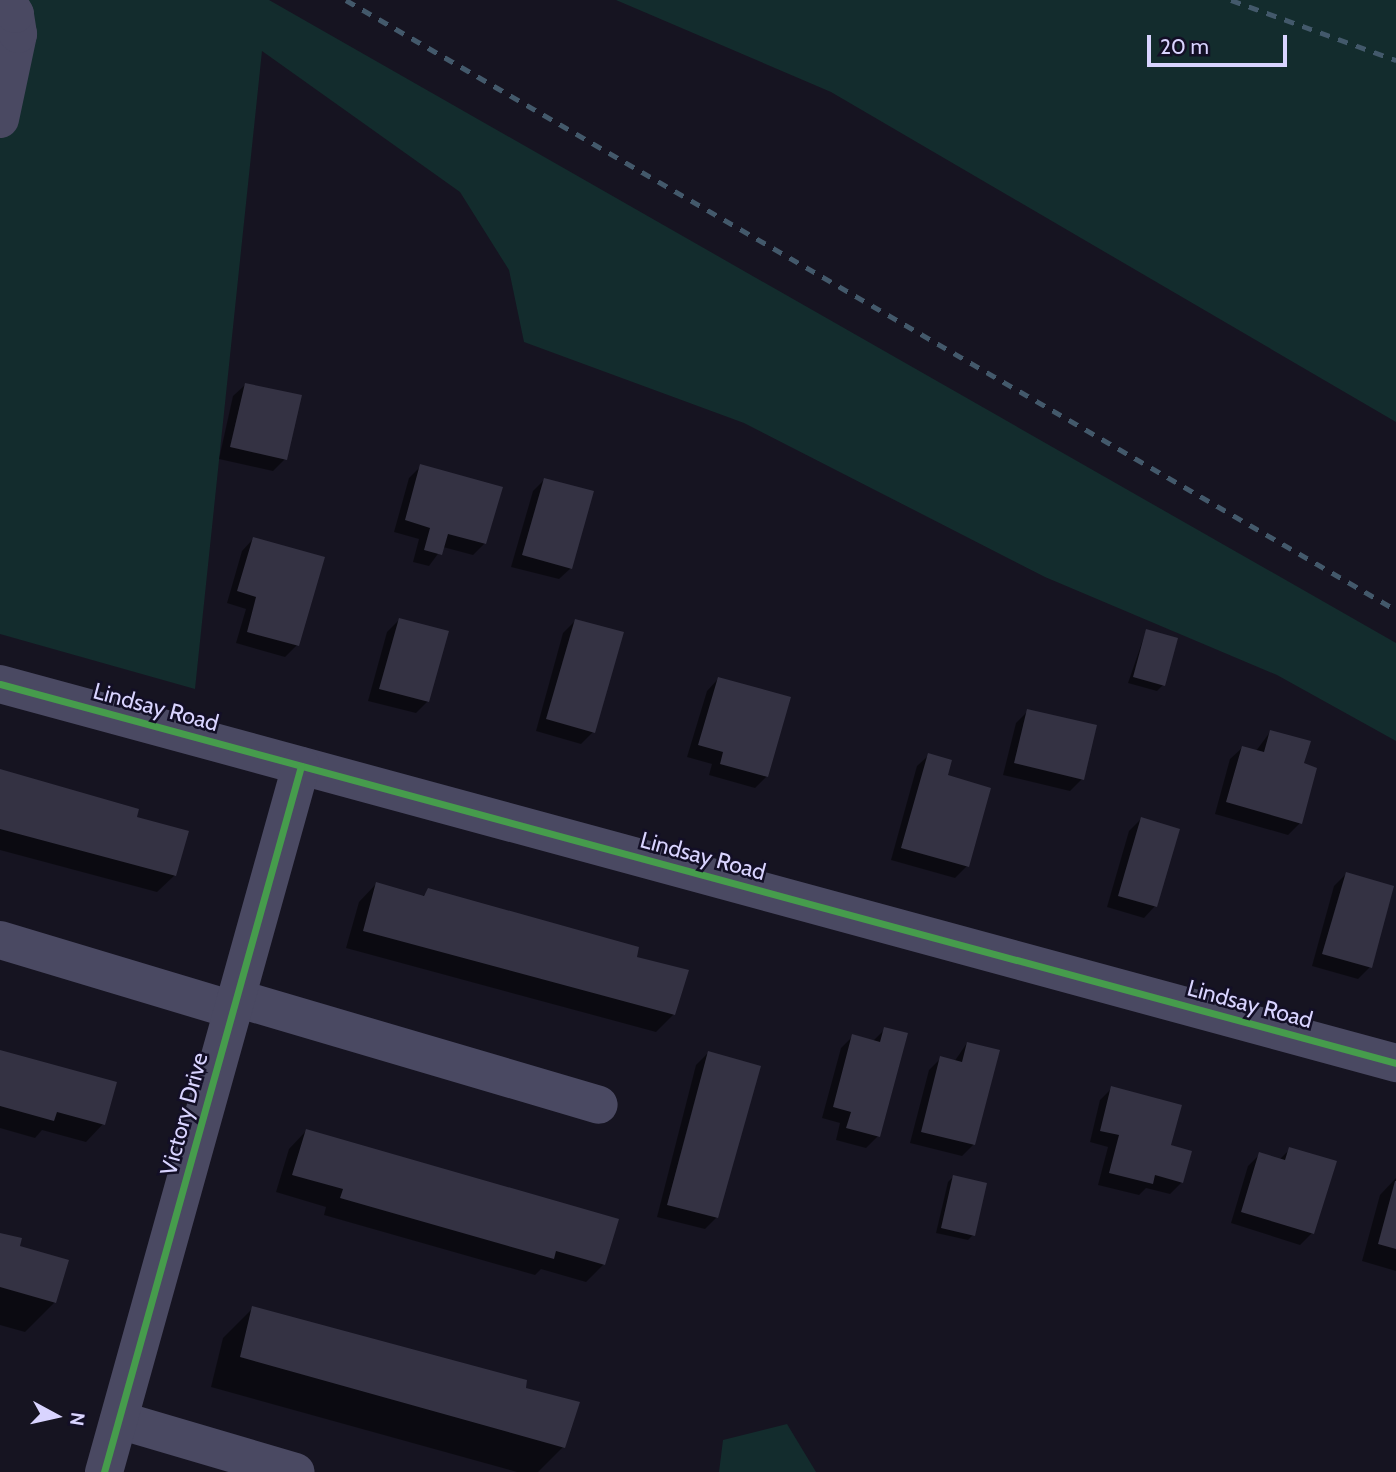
<!DOCTYPE html>
<html>
<head>
<meta charset="utf-8">
<style>
  body { margin:0 }
  #map { position:relative; width:1396px; height:1472px; overflow:hidden; background:#161421; font-family:Cabin,sans-serif }
  div>[style] { position:absolute }
  .green>* { inset:0; background:#132c2d }
  .shadow>* { inset:0; background:#0007 }
  .building>* { inset:0; background:#343243 }
  .minor>* { height:38px; margin:-19px; padding:0 19px; transform-origin:19px; border-radius:19px; background:#4a4962 }
  .rail>* { height:5px; margin-top:-2.5px; transform-origin:0; background:repeating-linear-gradient(90deg,#43596b 0 10px,transparent 0 19px) }
  .cycleway>* { height:7px; margin:-3.5px; padding:0 3.5px; transform-origin:3.5px; border-radius:3.5px; background:#469c4c }
  span { translate:-50% -50%; white-space:nowrap; text-align:center; line-height:1.15; -webkit-text-stroke:5px #130f26; paint-order:stroke }
  .street-label { font-size:23px; color:#d9d4ff }
  .north { position:absolute; left:21px; top:1381px; width:70px; height:70px; -webkit-text-stroke:5px #130f26; paint-order:stroke; rotate:98deg; font-size:19px; font-weight:700; line-height:28px; text-align:center; color:#d9d4ff }
  .north::after { content:''; display:block; margin:auto; width:24px; height:32px; background:#d9d4ff; clip-path:polygon(50% 0,100% 100%,50% 72%,0 100%) }
  .scale { position:absolute; left:1147px; top:35px; width:140px; height:32px; box-sizing:border-box; border:4px solid #d9d4ff; border-top:0; padding-left:9px; font-size:21px; line-height:24px; white-space:nowrap; color:#d9d4ff; -webkit-text-stroke:5px #130f26; paint-order:stroke }
</style>
</head>
<body>
<div id="map">
  <div class="green">
    <i style="clip-path:polygon(0 0,269px 0,1396px 643px,1396px 741px,1277px 675px,1045px 577px,744px 423px,524px 342px,509px 270px,460px 192px,262px 51px,195px 689px,0 634px)"></i>
    <i style="clip-path:polygon(616px 0,1396px 0,1396px 422px,831px 92px)"></i>
    <i style="clip-path:polygon(787px 1424px,816px 1472px,719px 1472px,723px 1440px)"></i>
  </div>
  <div class="shadow">
    <i style="clip-path:polygon(245px 385px,285px 459px,273px 471px,219px 459px,233px 396px)"></i>
    <i style="clip-path:polygon(421px 466px,485px 543px,473px 555px,443px 547px,429px 566px,413px 562px,419px 539px,394px 532px,409px 478px)"></i>
    <i style="clip-path:polygon(545px 479px,571px 568px,559px 579px,511px 567px,533px 491px)"></i>
    <i style="clip-path:polygon(253px 539px,297px 645px,285px 657px,236px 643px,246px 609px,227px 603px,242px 551px)"></i>
    <i style="clip-path:polygon(399px 620px,428px 701px,416px 713px,368px 701px,387px 632px)"></i>
    <i style="clip-path:polygon(575px 621px,593px 732px,581px 744px,536px 731px,563px 633px)"></i>
    <i style="clip-path:polygon(1146px 631px,1163px 685px,1157px 691px,1128px 683px)"></i>
    <i style="clip-path:polygon(718px 679px,767px 776px,755px 788px,709px 775px,712px 764px,687px 757px,707px 691px)"></i>
    <i style="clip-path:polygon(1028px 711px,1082px 779px,1070px 791px,1003px 775px,1016px 723px)"></i>
    <i style="clip-path:polygon(1270px 732px,1302px 765px,1300px 823px,1288px 835px,1215px 814px,1230px 759px,1242px 748px,1256px 751px)"></i>
    <i style="clip-path:polygon(929px 755px,967px 866px,955px 878px,891px 860px,917px 766px)"></i>
    <i style="clip-path:polygon(0 771px,135px 818px,175px 875px,157px 892px,0 850px)"></i>
    <i style="clip-path:polygon(1141px 819px,1155px 906px,1144px 918px,1107px 907px,1129px 831px)"></i>
    <i style="clip-path:polygon(1346px 874px,1370px 967px,1358px 979px,1312px 966px,1334px 886px)"></i>
    <i style="clip-path:polygon(376px 884px,422px 897px,429px 890px,635px 958px,674px 1014px,656px 1032px,346px 948px,359px 902px)"></i>
    <i style="clip-path:polygon(885px 1029px,906px 1035px,878px 1136px,866px 1148px,836px 1140px,840px 1123px,822px 1118px,841px 1048px,853px 1036px,872px 1042px)"></i>
    <i style="clip-path:polygon(967px 1043px,973px 1145px,962px 1156px,910px 1143px,929px 1070px,941px 1058px,954px 1062px)"></i>
    <i style="clip-path:polygon(0 1052px,103px 1124px,86px 1142px,42px 1130px,35px 1138px,0 1128px)"></i>
    <i style="clip-path:polygon(708px 1053px,717px 1217px,705px 1229px,657px 1217px,696px 1065px)"></i>
    <i style="clip-path:polygon(1112px 1088px,1169px 1147px,1182px 1182px,1170px 1194px,1146px 1188px,1139px 1195px,1098px 1185px,1108px 1147px,1090px 1142px,1100px 1100px)"></i>
    <i style="clip-path:polygon(306px 1131px,604px 1264px,586px 1282px,541px 1269px,535px 1275px,324px 1215px,326px 1207px,276px 1192px,289px 1149px)"></i>
    <i style="clip-path:polygon(1290px 1149px,1312px 1233px,1300px 1245px,1231px 1223px,1248px 1166px,1260px 1154px,1279px 1160px)"></i>
    <i style="clip-path:polygon(953px 1177px,973px 1235px,968px 1240px,936px 1233px,948px 1182px)"></i>
    <i style="clip-path:polygon(1396px 1178px,1396px 1271px,1362px 1261px,1380px 1195px)"></i>
    <i style="clip-path:polygon(0 1234px,18px 1247px,55px 1302px,25px 1332px,0 1325px)"></i>
    <i style="clip-path:polygon(253px 1308px,524px 1389px,563px 1447px,538px 1472px,517px 1472px,211px 1387px,223px 1338px)"></i>
  </div>
  <div class="building">
    <i style="clip-path:polygon(245px 383px,302px 395px,287px 460px,230px 447px)"></i>
    <i style="clip-path:polygon(420px 464px,503px 487px,486px 544px,448px 534px,442px 555px,424px 550px,430px 528px,405px 520px)"></i>
    <i style="clip-path:polygon(544px 478px,594px 491px,572px 569px,522px 555px)"></i>
    <i style="clip-path:polygon(253px 537px,325px 557px,299px 646px,247px 632px,256px 597px,237px 591px)"></i>
    <i style="clip-path:polygon(399px 618px,449px 631px,429px 702px,379px 689px)"></i>
    <i style="clip-path:polygon(575px 619px,624px 632px,595px 733px,546px 719px)"></i>
    <i style="clip-path:polygon(1146px 629px,1178px 638px,1165px 686px,1133px 677px)"></i>
    <i style="clip-path:polygon(718px 677px,791px 697px,768px 777px,720px 764px,723px 752px,698px 745px)"></i>
    <i style="clip-path:polygon(1027px 709px,1097px 725px,1084px 780px,1014px 763px)"></i>
    <i style="clip-path:polygon(1270px 730px,1311px 741px,1304px 763px,1317px 768px,1302px 824px,1226px 802px,1242px 746px,1264px 752px)"></i>
    <i style="clip-path:polygon(928px 753px,952px 760px,948px 775px,991px 788px,969px 867px,901px 848px)"></i>
    <i style="clip-path:polygon(0 769px,139px 809px,137px 817px,189px 831px,176px 876px,0 829px)"></i>
    <i style="clip-path:polygon(1141px 817px,1180px 829px,1157px 907px,1118px 896px)"></i>
    <i style="clip-path:polygon(1346px 872px,1394px 886px,1372px 968px,1322px 954px)"></i>
    <i style="clip-path:polygon(376px 882px,424px 896px,428px 888px,639px 947px,637px 957px,689px 970px,675px 1015px,363px 931px)"></i>
    <i style="clip-path:polygon(884px 1027px,908px 1033px,880px 1137px,846px 1128px,851px 1112px,833px 1107px,852px 1034px,880px 1042px)"></i>
    <i style="clip-path:polygon(967px 1042px,1000px 1050px,975px 1145px,921px 1132px,940px 1056px,962px 1062px)"></i>
    <i style="clip-path:polygon(0 1050px,117px 1082px,105px 1125px,57px 1112px,54px 1121px,0 1106px)"></i>
    <i style="clip-path:polygon(708px 1051px,761px 1066px,718px 1218px,667px 1205px)"></i>
    <i style="clip-path:polygon(1111px 1086px,1182px 1105px,1171px 1145px,1192px 1151px,1183px 1183px,1155px 1175px,1153px 1184px,1109px 1173px,1119px 1135px,1100px 1131px)"></i>
    <i style="clip-path:polygon(306px 1129px,619px 1219px,605px 1265px,556px 1251px,554px 1259px,340px 1198px,343px 1189px,292px 1175px)"></i>
    <i style="clip-path:polygon(1289px 1147px,1337px 1161px,1314px 1234px,1241px 1212px,1259px 1152px,1285px 1160px)"></i>
    <i style="clip-path:polygon(953px 1175px,987px 1183px,975px 1236px,941px 1228px)"></i>
    <i style="clip-path:polygon(1395px 1181px,1396px 1181px,1396px 1249px,1378px 1244px)"></i>
    <i style="clip-path:polygon(0 1233px,22px 1238px,20px 1246px,69px 1260px,56px 1303px,0 1287px)"></i>
    <i style="clip-path:polygon(252px 1306px,527px 1380px,526px 1388px,580px 1402px,565px 1448px,240px 1357px)"></i>
  </div>
  <div class="minor">
    <i style="left:0;top:119px;width:87px;rotate:-78deg"></i>
    <i style="left:18px;top:34px;width:20px;rotate:-99deg"></i>
    <i style="left:15px;top:14px;width:16px;rotate:-120deg"></i>
    <i style="left:0;top:684px;width:1447px;rotate:15.19deg"></i>
    <i style="left:0;top:940px;width:243px;rotate:16.7deg"></i>
    <i style="left:236px;top:998px;width:378px;rotate:16.4deg"></i>
    <i style="left:119px;top:1420px;width:184px;rotate:16.4deg"></i>
    <i style="left:104px;top:1472px;width:733px;rotate:-74.41deg"></i>
  </div>
  <div class="rail">
    <i style="left:346px;top:0;width:1214px;rotate:30.15deg"></i>
    <i style="left:1231px;top:0;width:176px;rotate:20deg"></i>
  </div>
  <div class="cycleway">
    <i style="left:0;top:684px;width:1447px;rotate:15.19deg"></i>
    <i style="left:104px;top:1472px;width:733px;rotate:-74.41deg"></i>
  </div>
  <div class="street-label">
    <span style="left:156px;top:707px;rotate:15deg">Lindsay Road</span>
    <span style="left:703px;top:856px;rotate:15deg">Lindsay Road</span>
    <span style="left:1250px;top:1004px;rotate:15deg">Lindsay Road</span>
    <span style="left:184px;top:1114px;rotate:-75deg">Victory Drive</span>
  </div>
  <div class="north">N</div>
  <div class="scale">20 m</div>
</div>
</body>
</html>
